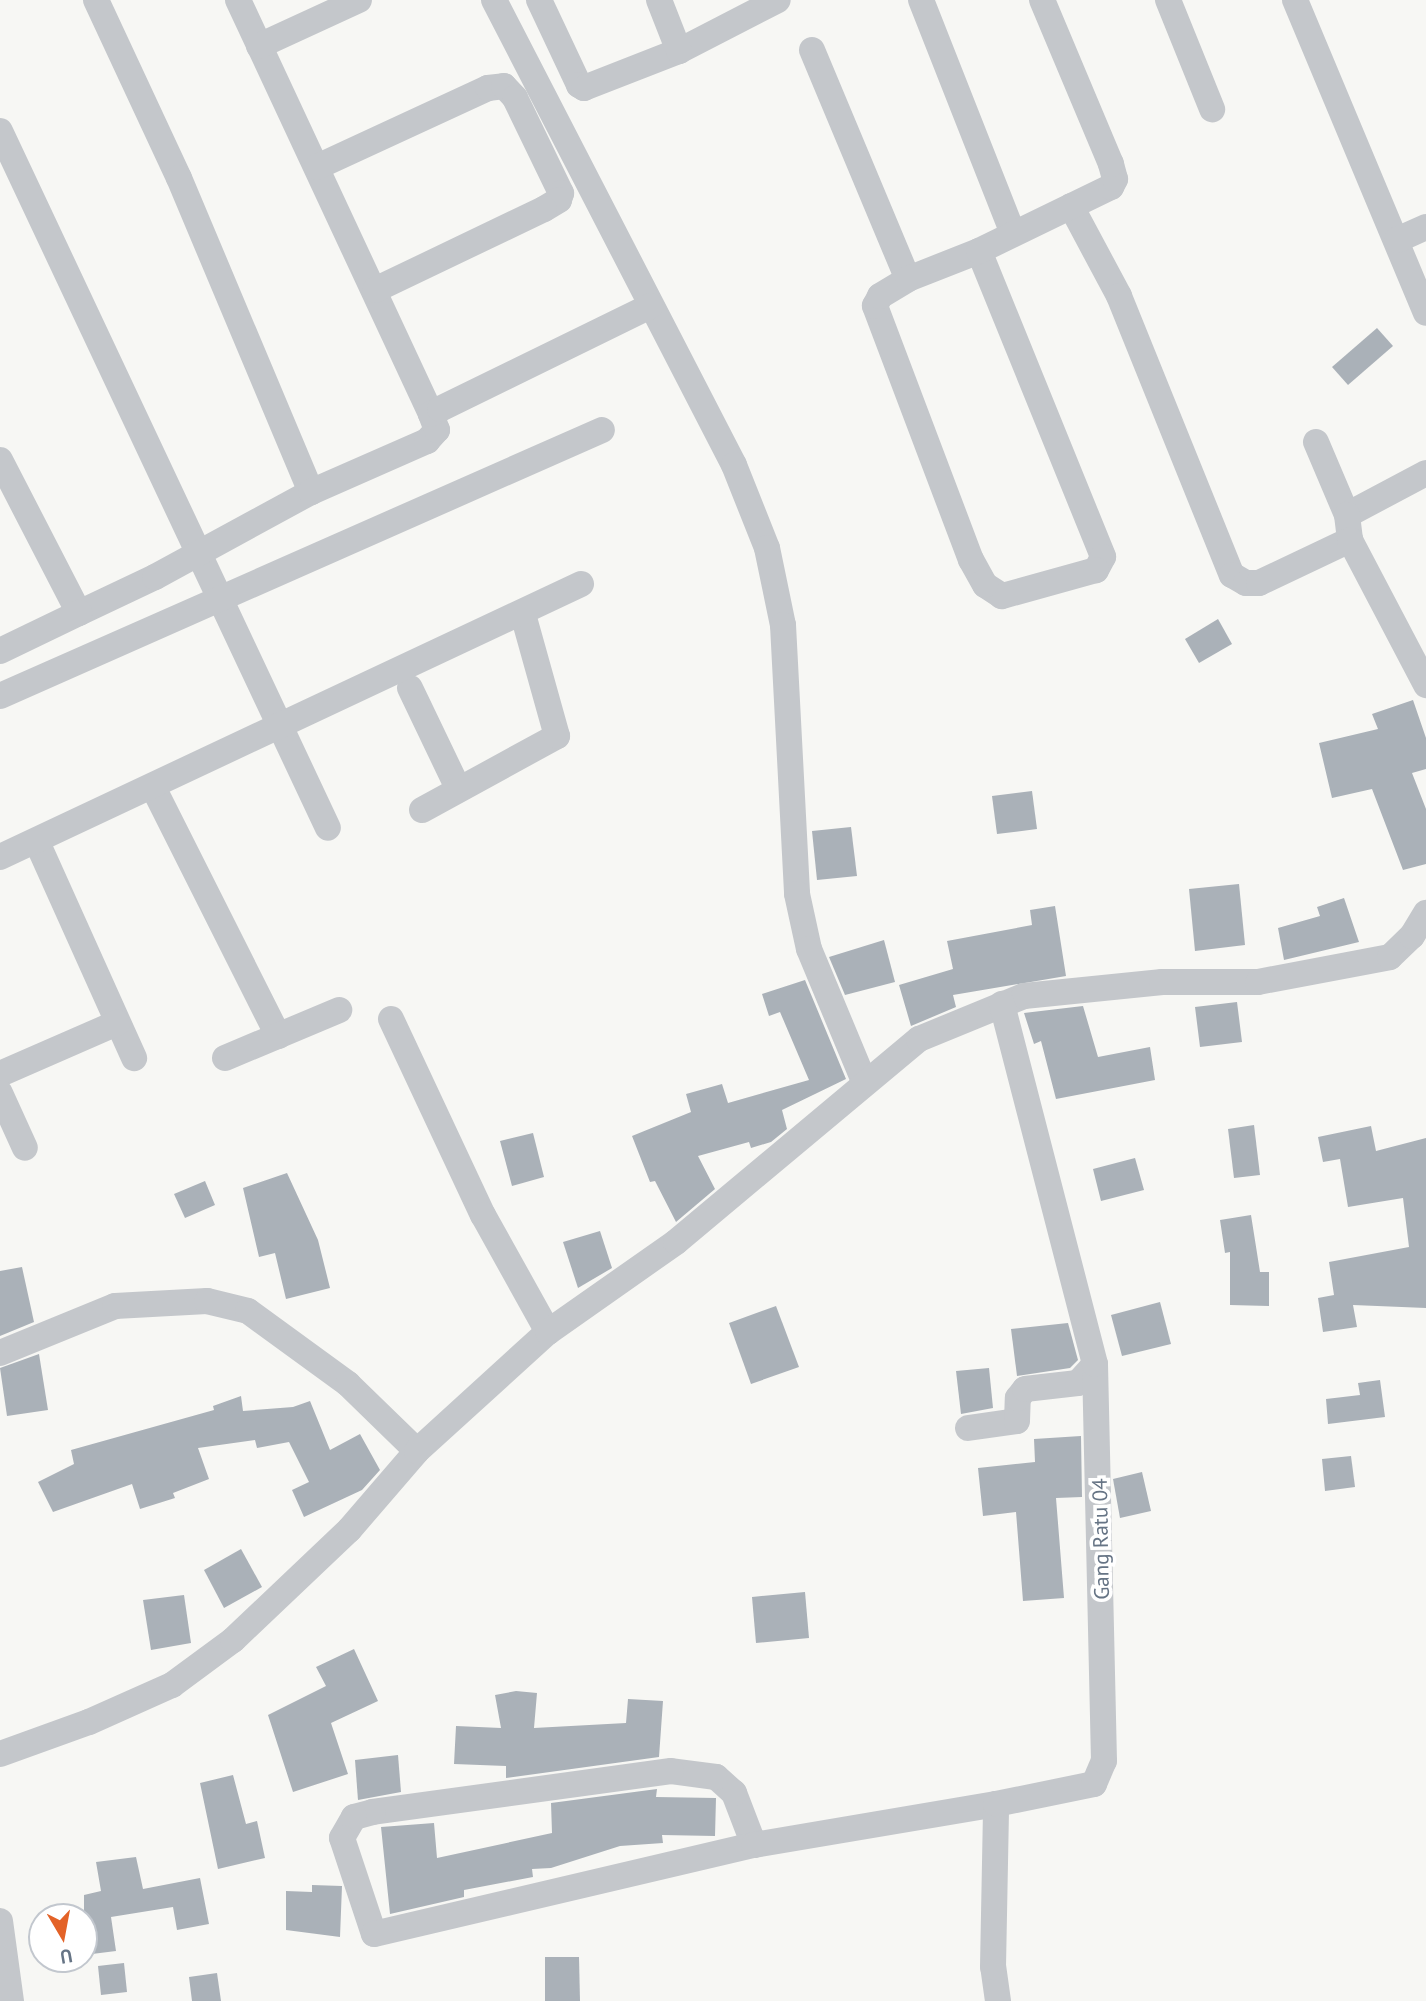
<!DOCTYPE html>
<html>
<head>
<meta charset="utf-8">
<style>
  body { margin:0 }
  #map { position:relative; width:1426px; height:2001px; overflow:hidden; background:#f7f7f4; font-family:"PT Sans",sans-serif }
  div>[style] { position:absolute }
  .building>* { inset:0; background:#aab1b8 }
  .minor>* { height:26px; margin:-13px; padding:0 13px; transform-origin:13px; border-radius:13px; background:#c4c7cb }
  span { translate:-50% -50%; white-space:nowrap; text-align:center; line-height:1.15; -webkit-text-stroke:7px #fff; paint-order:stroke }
  .street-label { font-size:21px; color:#667485 }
  .north { position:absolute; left:28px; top:1903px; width:70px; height:70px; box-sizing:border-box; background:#fff; border:2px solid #c2c7ce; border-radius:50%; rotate:170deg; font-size:19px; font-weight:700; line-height:28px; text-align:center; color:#667485 }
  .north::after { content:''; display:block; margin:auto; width:24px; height:32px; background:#e36227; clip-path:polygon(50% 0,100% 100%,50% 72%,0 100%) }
</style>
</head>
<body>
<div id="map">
  <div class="building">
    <i style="clip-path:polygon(1377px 328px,1393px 346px,1348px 385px,1332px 367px)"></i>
    <i style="clip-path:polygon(1218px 619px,1232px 644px,1199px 663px,1185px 639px)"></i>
    <i style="clip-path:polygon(1413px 700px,1426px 738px,1426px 769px,1412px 773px,1426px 809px,1426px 864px,1403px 870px,1372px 789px,1332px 798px,1319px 743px,1378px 729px,1372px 714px)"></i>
    <i style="clip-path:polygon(1032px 791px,1037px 829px,997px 834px,992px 796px)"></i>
    <i style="clip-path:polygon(851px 827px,857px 876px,817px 880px,812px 831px)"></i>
    <i style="clip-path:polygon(1239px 884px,1245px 945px,1195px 951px,1189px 889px)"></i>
    <i style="clip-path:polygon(1344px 898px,1359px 942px,1284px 960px,1278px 928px,1320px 916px,1317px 907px)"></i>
    <i style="clip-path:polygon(1055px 906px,1066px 976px,953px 995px,956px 1007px,911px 1026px,899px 985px,953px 969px,947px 941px,1032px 925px,1030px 910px)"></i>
    <i style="clip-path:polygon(884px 940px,895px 982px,845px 995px,829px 957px)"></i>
    <i style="clip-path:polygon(805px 980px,846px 1079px,782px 1110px,787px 1129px,771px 1142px,751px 1148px,749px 1142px,698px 1156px,715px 1189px,676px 1222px,655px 1181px,650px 1182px,632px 1136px,691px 1112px,686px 1094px,722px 1084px,728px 1103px,809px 1080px,780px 1012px,769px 1016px,762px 994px)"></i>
    <i style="clip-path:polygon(1237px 1002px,1242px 1042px,1200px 1047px,1195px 1007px)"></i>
    <i style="clip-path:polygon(1083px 1006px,1098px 1057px,1150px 1047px,1155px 1080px,1056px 1099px,1041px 1041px,1034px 1044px,1024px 1013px)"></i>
    <i style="clip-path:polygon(1254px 1125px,1260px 1175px,1234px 1178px,1228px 1129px)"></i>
    <i style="clip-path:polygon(1371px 1126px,1376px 1151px,1426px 1138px,1426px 1308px,1353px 1305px,1357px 1327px,1323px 1332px,1318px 1298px,1334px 1295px,1329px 1262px,1409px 1247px,1403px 1198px,1348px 1207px,1340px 1159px,1323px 1162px,1318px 1137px)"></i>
    <i style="clip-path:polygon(533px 1133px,544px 1177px,512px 1186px,500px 1141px)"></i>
    <i style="clip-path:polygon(1135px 1158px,1144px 1190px,1101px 1201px,1093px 1169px)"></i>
    <i style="clip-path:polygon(287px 1173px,318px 1240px,330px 1288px,286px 1299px,275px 1253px,259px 1257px,243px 1188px)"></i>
    <i style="clip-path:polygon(205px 1181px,215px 1205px,185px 1218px,174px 1194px)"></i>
    <i style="clip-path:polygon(1251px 1215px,1260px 1272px,1269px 1272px,1269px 1306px,1230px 1305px,1230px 1252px,1225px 1253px,1220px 1220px)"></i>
    <i style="clip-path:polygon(600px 1231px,612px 1268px,578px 1288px,563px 1242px)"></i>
    <i style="clip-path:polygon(22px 1267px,34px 1322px,0 1336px,0 1271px)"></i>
    <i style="clip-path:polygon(1160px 1302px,1171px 1344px,1122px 1356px,1111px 1315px)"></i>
    <i style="clip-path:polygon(776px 1306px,799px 1367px,751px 1384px,729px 1323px)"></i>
    <i style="clip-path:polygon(1068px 1323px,1078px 1360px,1070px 1368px,1017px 1376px,1011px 1329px)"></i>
    <i style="clip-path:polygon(39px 1354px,48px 1410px,7px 1416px,0 1368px)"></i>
    <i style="clip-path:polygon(989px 1368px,993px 1408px,961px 1414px,956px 1371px)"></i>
    <i style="clip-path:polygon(1380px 1380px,1385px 1417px,1328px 1424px,1326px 1399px,1360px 1395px,1358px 1383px)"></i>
    <i style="clip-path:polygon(241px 1396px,243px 1411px,293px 1407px,310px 1401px,330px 1450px,360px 1434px,380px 1470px,362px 1490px,304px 1517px,292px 1490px,309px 1482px,289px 1442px,257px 1448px,255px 1440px,198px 1448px,209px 1479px,173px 1493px,175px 1498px,140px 1509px,132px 1484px,53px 1512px,38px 1482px,74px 1464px,71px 1450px,214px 1410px,213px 1406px)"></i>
    <i style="clip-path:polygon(1081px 1436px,1082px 1497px,1056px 1498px,1064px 1598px,1023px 1601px,1016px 1512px,983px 1516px,978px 1468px,1035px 1462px,1034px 1439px)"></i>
    <i style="clip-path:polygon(1351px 1456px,1355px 1487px,1325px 1491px,1322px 1459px)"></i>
    <i style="clip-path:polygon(1142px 1472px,1151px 1511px,1120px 1518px,1113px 1479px)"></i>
    <i style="clip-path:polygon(241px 1549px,262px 1587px,224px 1608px,204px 1570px)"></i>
    <i style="clip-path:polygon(805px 1592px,809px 1638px,756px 1643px,752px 1597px)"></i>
    <i style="clip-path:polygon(184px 1595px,191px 1643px,151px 1650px,143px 1600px)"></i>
    <i style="clip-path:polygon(354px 1649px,378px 1701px,331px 1723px,348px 1774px,293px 1792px,268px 1715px,326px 1686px,316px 1667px)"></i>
    <i style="clip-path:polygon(516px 1691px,537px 1693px,534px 1728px,626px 1723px,628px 1699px,663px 1701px,659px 1757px,506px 1778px,506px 1766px,454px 1764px,456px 1726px,501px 1728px,495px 1695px)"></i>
    <i style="clip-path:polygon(398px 1755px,401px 1792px,358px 1800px,355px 1760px)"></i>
    <i style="clip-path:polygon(233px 1775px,246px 1824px,257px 1821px,265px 1858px,218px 1869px,200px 1783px)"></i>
    <i style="clip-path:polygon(657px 1789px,656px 1797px,716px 1798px,715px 1836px,662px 1835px,663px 1843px,620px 1846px,551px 1868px,532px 1869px,533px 1877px,464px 1890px,464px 1897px,390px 1914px,381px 1827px,434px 1823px,437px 1858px,552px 1833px,551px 1803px)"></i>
    <i style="clip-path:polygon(136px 1857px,143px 1889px,200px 1878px,209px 1924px,177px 1930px,173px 1907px,111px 1917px,116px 1951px,84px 1955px,84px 1895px,101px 1891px,96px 1862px)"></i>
    <i style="clip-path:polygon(312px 1885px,342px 1886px,340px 1937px,286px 1930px,286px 1891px,312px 1892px)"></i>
    <i style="clip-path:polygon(545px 1957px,579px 1957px,580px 2001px,545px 2001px)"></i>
    <i style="clip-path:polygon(124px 1963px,127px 1992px,101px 1995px,98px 1966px)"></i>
    <i style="clip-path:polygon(217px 1973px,221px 2001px,192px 2001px,189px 1977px)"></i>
  </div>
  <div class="minor">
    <i style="left:96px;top:0;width:196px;rotate:65deg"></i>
    <i style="left:179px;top:178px;width:341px;rotate:67.2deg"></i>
    <i style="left:238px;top:0;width:457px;rotate:65deg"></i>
    <i style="left:494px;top:0;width:523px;rotate:62.7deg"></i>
    <i style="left:734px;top:465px;width:89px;rotate:68.3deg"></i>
    <i style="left:767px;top:548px;width:79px;rotate:78.3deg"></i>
    <i style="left:783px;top:625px;width:269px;rotate:87deg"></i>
    <i style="left:797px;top:894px;width:56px;rotate:77.7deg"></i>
    <i style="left:809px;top:949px;width:143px;rotate:67.4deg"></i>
    <i style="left:539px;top:0;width:94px;rotate:64.8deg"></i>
    <i style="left:579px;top:85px;width:6px;rotate:31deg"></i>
    <i style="left:584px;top:88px;width:102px;rotate:-21.3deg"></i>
    <i style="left:679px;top:51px;width:111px;rotate:-27.3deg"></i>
    <i style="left:659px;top:0;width:55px;rotate:68.6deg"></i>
    <i style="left:921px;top:0;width:251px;rotate:68.5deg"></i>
    <i style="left:1168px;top:0;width:118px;rotate:68deg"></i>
    <i style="left:1295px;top:0;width:339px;rotate:67.3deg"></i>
    <i style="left:259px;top:46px;width:110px;rotate:-24.7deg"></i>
    <i style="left:812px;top:50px;width:248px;rotate:67.3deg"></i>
    <i style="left:0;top:131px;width:770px;rotate:64.8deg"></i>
    <i style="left:317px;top:167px;width:188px;rotate:-24.8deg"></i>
    <i style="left:488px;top:88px;width:16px;rotate:-7deg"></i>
    <i style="left:504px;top:86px;width:16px;rotate:47deg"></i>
    <i style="left:515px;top:98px;width:106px;rotate:64.2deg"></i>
    <i style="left:561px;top:193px;width:7px;rotate:106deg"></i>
    <i style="left:559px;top:200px;width:17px;rotate:149deg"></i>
    <i style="left:544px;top:209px;width:187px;rotate:154.4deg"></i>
    <i style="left:1071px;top:206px;width:102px;rotate:61.9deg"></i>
    <i style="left:1119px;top:296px;width:301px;rotate:68deg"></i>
    <i style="left:1232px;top:575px;width:16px;rotate:30deg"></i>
    <i style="left:1246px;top:583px;width:13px"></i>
    <i style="left:1259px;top:583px;width:101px;rotate:-25.3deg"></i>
    <i style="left:1397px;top:240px;width:32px;rotate:-24deg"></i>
    <i style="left:979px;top:251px;width:330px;rotate:67.9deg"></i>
    <i style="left:1103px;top:557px;width:15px;rotate:118deg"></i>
    <i style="left:1096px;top:570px;width:98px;rotate:164.5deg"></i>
    <i style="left:1002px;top:596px;width:20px;rotate:-147deg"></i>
    <i style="left:985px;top:585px;width:29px;rotate:-119deg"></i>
    <i style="left:971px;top:560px;width:272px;rotate:-110.7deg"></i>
    <i style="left:875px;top:306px;width:11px;rotate:-63deg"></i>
    <i style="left:880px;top:296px;width:33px;rotate:-31deg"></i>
    <i style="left:908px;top:279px;width:76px;rotate:-21.5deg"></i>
    <i style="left:979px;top:251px;width:147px;rotate:-25.9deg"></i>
    <i style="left:1111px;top:187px;width:9px;rotate:-63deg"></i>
    <i style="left:1115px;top:179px;width:16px;rotate:-105deg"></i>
    <i style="left:1111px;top:164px;width:178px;rotate:-112.8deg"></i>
    <i style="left:1316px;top:442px;width:79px;rotate:67deg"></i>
    <i style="left:0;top:460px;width:172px;rotate:62.7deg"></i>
    <i style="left:79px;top:613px;width:84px;rotate:-25.3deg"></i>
    <i style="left:155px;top:577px;width:178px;rotate:-28.6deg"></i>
    <i style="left:311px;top:492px;width:127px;rotate:-23.7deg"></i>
    <i style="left:427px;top:441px;width:15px;rotate:-48deg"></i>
    <i style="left:437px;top:430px;width:17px;rotate:-111deg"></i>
    <i style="left:431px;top:414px;width:10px;rotate:-29deg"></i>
    <i style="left:440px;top:409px;width:234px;rotate:-26.1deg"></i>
    <i style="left:1426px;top:473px;width:89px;rotate:152deg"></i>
    <i style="left:1347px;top:515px;width:25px;rotate:83deg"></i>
    <i style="left:1350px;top:540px;width:164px;rotate:62.3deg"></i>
    <i style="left:0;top:651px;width:88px;rotate:-25.7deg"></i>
    <i style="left:410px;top:688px;width:111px;rotate:64.4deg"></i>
    <i style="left:0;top:696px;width:658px;rotate:-23.84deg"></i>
    <i style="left:153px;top:787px;width:279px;rotate:63.3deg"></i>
    <i style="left:422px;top:810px;width:154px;rotate:-28.7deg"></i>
    <i style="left:557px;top:736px;width:127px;rotate:-105.6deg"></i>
    <i style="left:37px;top:842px;width:237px;rotate:65.8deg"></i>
    <i style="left:0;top:857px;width:642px;rotate:-25.17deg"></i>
    <i style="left:391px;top:1019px;width:217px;rotate:64.9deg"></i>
    <i style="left:483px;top:1215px;width:134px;rotate:60.9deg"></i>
    <i style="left:225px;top:1058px;width:124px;rotate:-22.8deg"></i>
    <i style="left:0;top:1074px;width:128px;rotate:-23.6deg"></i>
    <i style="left:0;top:1093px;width:60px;rotate:65.6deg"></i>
    <i style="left:0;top:1353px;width:124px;rotate:-22.2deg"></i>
    <i style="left:115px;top:1306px;width:92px;rotate:-3.1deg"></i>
    <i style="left:207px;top:1301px;width:42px;rotate:13.7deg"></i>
    <i style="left:248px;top:1311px;width:124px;rotate:36.1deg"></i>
    <i style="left:348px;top:1384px;width:96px;rotate:44.2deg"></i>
    <i style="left:968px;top:1428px;width:49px;rotate:-8.1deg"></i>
    <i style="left:1017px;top:1421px;width:23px;rotate:-88deg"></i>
    <i style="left:1018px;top:1398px;width:11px;rotate:-52deg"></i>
    <i style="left:1025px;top:1389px;width:53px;rotate:-6.5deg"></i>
    <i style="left:1078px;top:1383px;width:25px;rotate:-48deg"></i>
    <i style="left:0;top:1754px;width:95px;rotate:-19.8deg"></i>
    <i style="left:89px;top:1722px;width:91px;rotate:-24deg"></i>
    <i style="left:172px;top:1685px;width:76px;rotate:-36.4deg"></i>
    <i style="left:233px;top:1640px;width:160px;rotate:-43.5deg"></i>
    <i style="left:349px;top:1530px;width:104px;rotate:-49.3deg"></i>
    <i style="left:417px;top:1451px;width:177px;rotate:-42.3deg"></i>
    <i style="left:548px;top:1332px;width:156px;rotate:-35.1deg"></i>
    <i style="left:676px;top:1242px;width:317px;rotate:-39.9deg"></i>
    <i style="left:919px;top:1039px;width:113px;rotate:-22.3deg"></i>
    <i style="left:1024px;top:996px;width:139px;rotate:-5.8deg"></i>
    <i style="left:1162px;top:982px;width:96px"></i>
    <i style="left:1258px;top:982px;width:134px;rotate:-10.7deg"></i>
    <i style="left:1390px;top:957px;width:30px;rotate:-44deg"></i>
    <i style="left:1412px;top:936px;width:27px;rotate:-59deg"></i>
    <i style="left:754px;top:1845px;width:56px;rotate:-111deg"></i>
    <i style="left:734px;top:1793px;width:24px;rotate:-138deg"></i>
    <i style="left:716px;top:1777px;width:45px;rotate:-172.4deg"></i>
    <i style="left:671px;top:1771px;width:301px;rotate:172.2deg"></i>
    <i style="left:373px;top:1812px;width:20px;rotate:165deg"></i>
    <i style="left:354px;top:1817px;width:24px;rotate:120deg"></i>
    <i style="left:342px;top:1838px;width:101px;rotate:71.6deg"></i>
    <i style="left:374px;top:1934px;width:390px;rotate:-13.2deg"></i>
    <i style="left:754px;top:1845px;width:245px;rotate:-9.6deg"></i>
    <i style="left:0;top:1921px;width:81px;rotate:82.2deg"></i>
    <i style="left:998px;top:2001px;width:34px;rotate:-98deg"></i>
    <i style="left:993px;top:1967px;width:163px;rotate:-88.9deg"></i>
    <i style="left:996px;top:1804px;width:100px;rotate:-11.5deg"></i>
    <i style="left:1094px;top:1784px;width:25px;rotate:-67deg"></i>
    <i style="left:1104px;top:1761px;width:397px;rotate:-91.3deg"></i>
    <i style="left:1095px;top:1364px;width:372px;rotate:-104.5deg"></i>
  </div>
  <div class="street-label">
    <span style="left:1101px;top:1539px;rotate:-91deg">Gang Ratu 04</span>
  </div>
  <div class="north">U</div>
</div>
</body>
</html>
